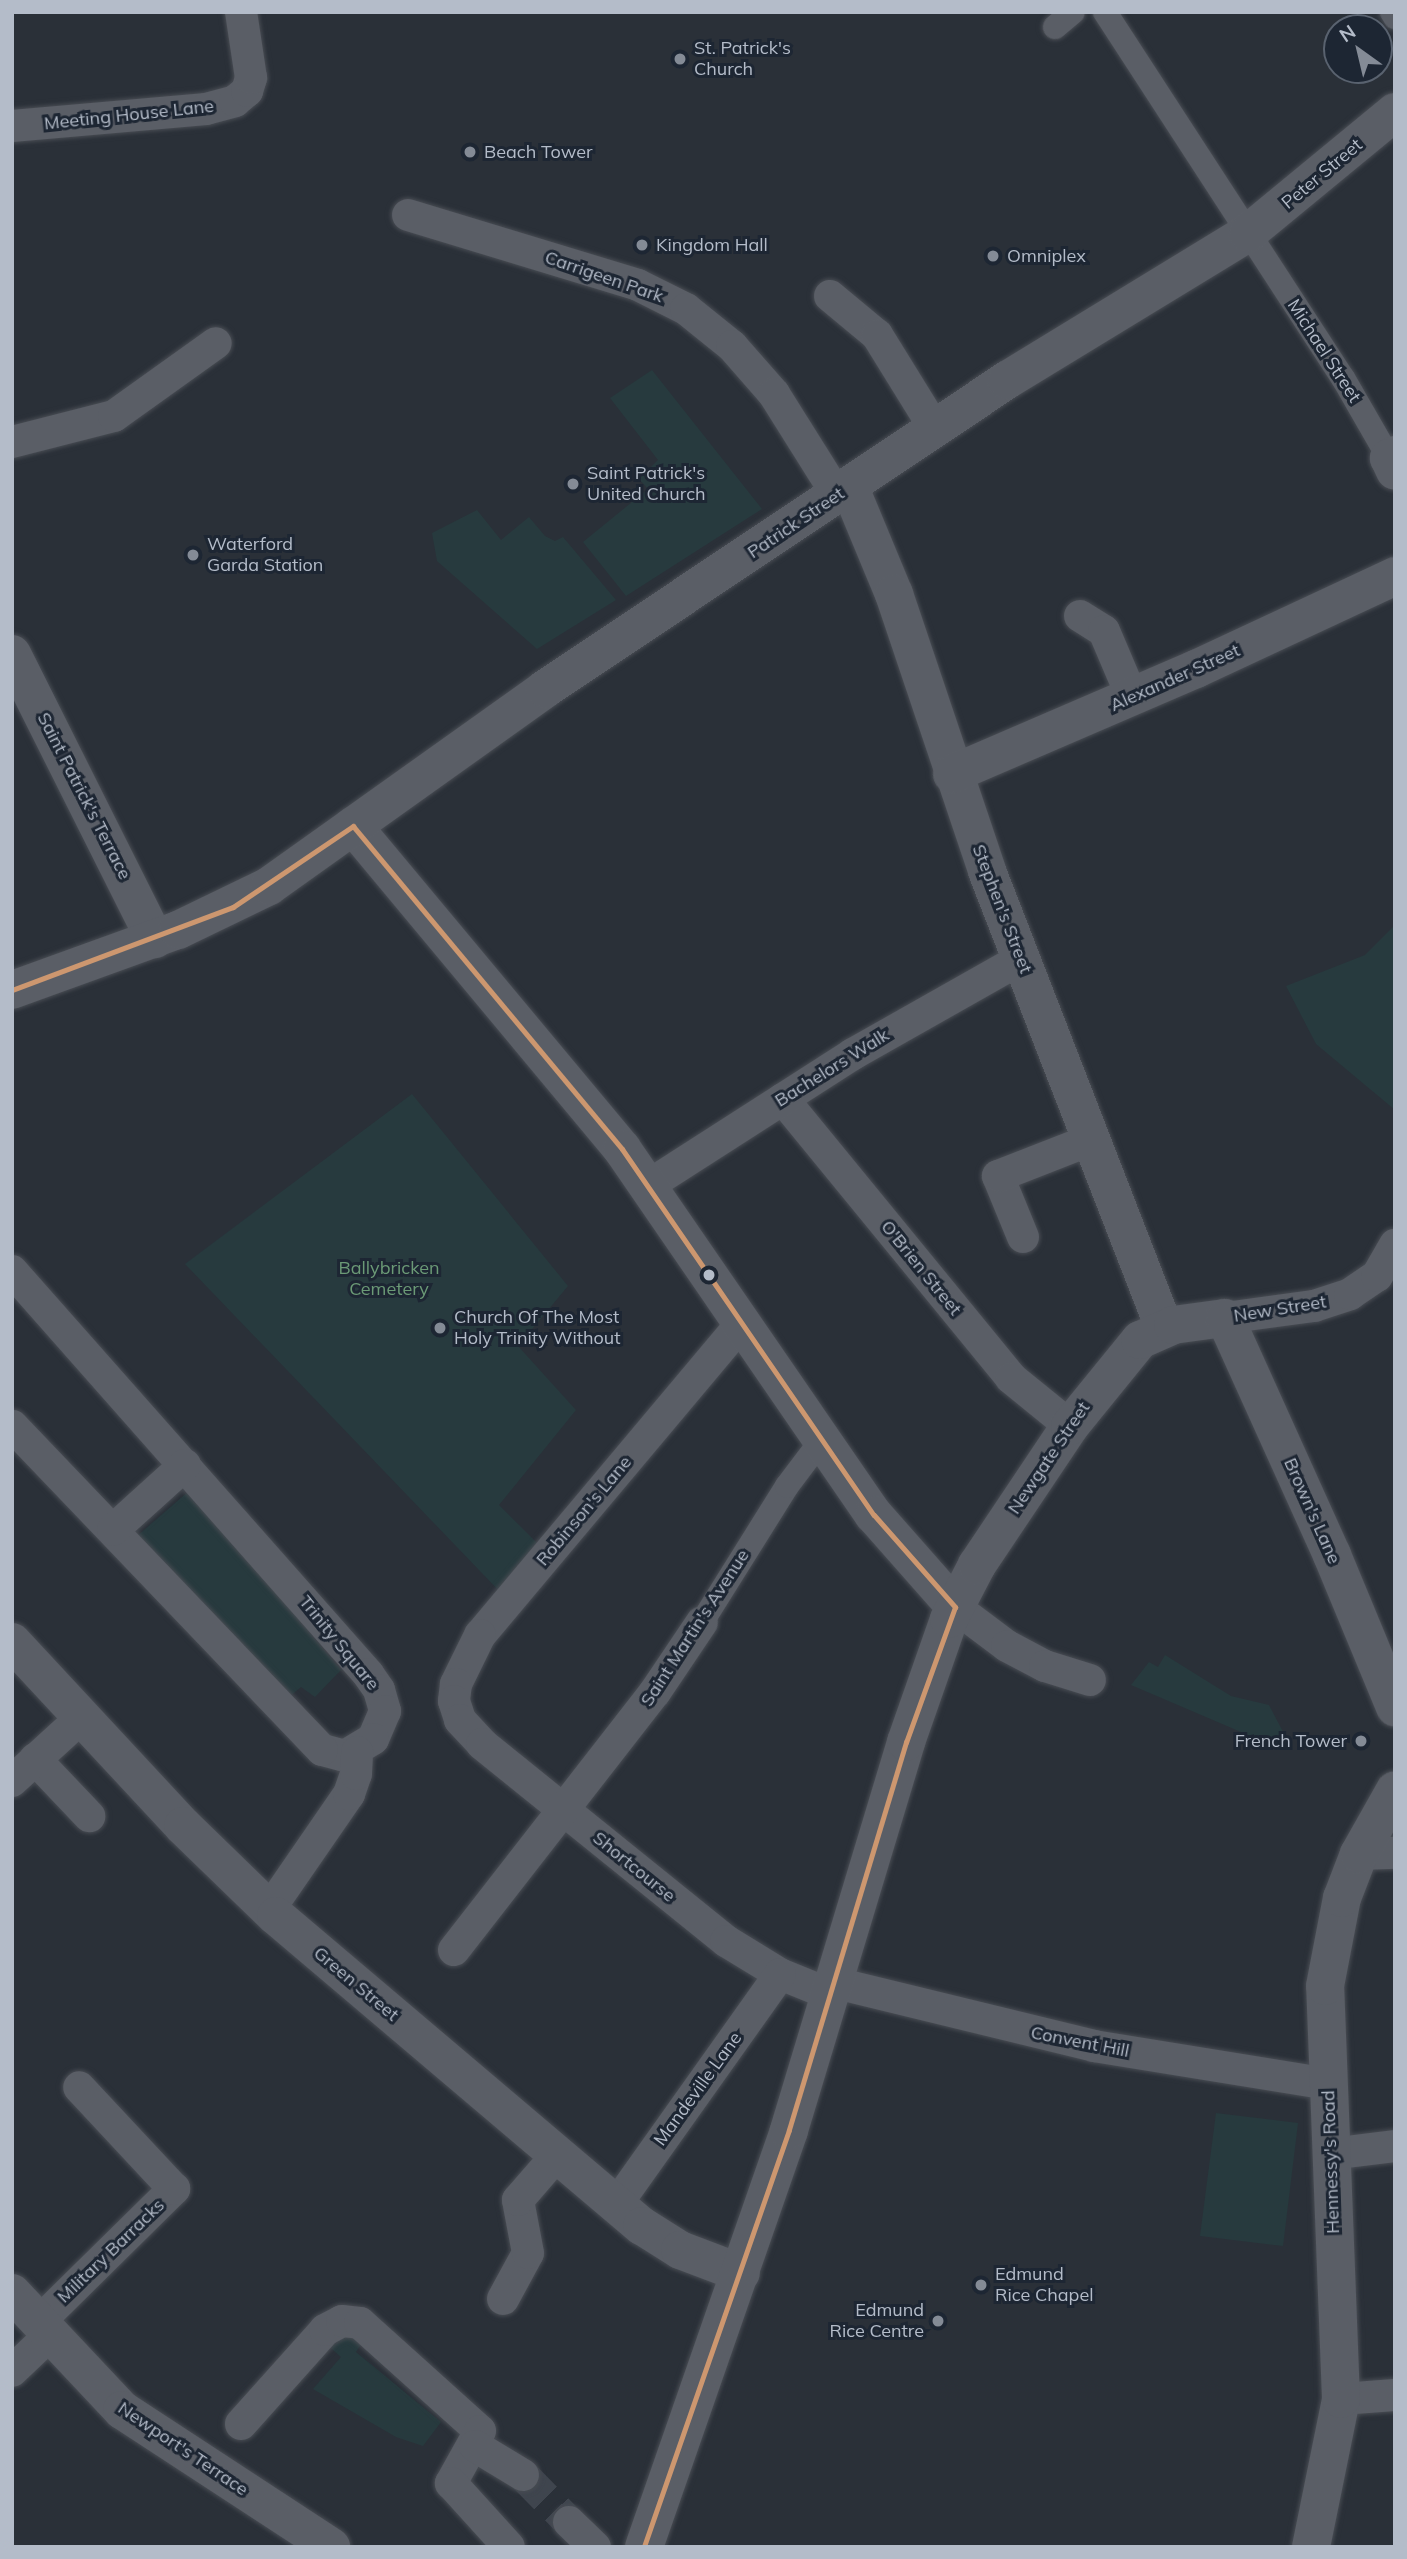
<!DOCTYPE html>
<html>
<head>
<meta charset="utf-8">
<style>
  body { margin:0 }
  #map { position:relative; width:1407px; height:2559px; overflow:hidden; background:#2a3038; font-family:Mulish,sans-serif }
  div>[style] { position:absolute }
  .green>* { inset:0; background:#273a3e }
  .minor-tunnel>* { height:32px; margin-top:-16px; transform-origin:0; background:repeating-linear-gradient(90deg,#3f454e 0 32px,transparent 0 48px) }
  .roads { filter:drop-shadow(0 0 2px #484c53) drop-shadow(0 0 2px #484c53) }
  .pedestrian>* { height:24px; margin:-12px; padding:0 12px; transform-origin:12px; border-radius:12px; background:#5a5e66 }
  .minor>* { height:32px; margin:-16px; padding:0 16px; transform-origin:16px; border-radius:16px; background:#5a5e66 }
  .tertiary>* { height:38px; margin:-19px; padding:0 19px; transform-origin:19px; border-radius:19px; background:#5a5e66 }
  .bus-1>* { height:5px; margin:-2.5px; padding:0 2.5px; transform-origin:2.5px; border-radius:2.5px; background:#cd976f }
  .dots>* { width:19px; height:19px; translate:-50% -50%; box-sizing:border-box; border:4px solid #1d2633; border-radius:50% }
  span { translate:-50% -50%; white-space:nowrap; text-align:center; line-height:1.15; -webkit-text-stroke:6px #1d2633; paint-order:stroke }
  .poi-label { font-size:18px; color:#b4bcc9 }
  .left { translate:0 -50%; text-align:left }
  .right { translate:-100% -50%; text-align:right }
  .street-label { font-size:18px; color:#b4bcc9 }
  .park-label { font-size:18px; color:#6b9a76 }
  .frame { position:absolute; inset:0; border:14px solid #b4bcc9; pointer-events:none }
  .north { position:absolute; left:1323px; top:14px; width:70px; height:70px; box-sizing:border-box; background:#1d2633; border:2px solid #59626f; border-radius:50%; rotate:326deg; font-size:19px; font-weight:700; line-height:28px; text-align:center; color:#b4bcc9 }
  .north::after { content:''; display:block; margin:auto; width:24px; height:32px; background:#848b96; clip-path:polygon(50% 0,100% 100%,50% 72%,0 100%) }
</style>
</head>
<body>
<div id="map">
  <div class="green">
    <i style="clip-path:polygon(652px 370px,762px 509px,626px 596px,583px 542px,648px 489px,639px 479px,658px 460px,610px 398px)"></i>
    <i style="clip-path:polygon(477px 510px,501px 540px,529px 517px,545px 536px,555px 541px,563px 537px,616px 600px,537px 649px,437px 561px,432px 533px)"></i>
    <i style="clip-path:polygon(1395px 925px,1395px 1110px,1316px 1044px,1286px 986px,1365px 955px)"></i>
    <i style="clip-path:polygon(412px 1094px,568px 1286px,518px 1346px,576px 1410px,499px 1505px,542px 1548px,503px 1595px,185px 1264px)"></i>
    <i style="clip-path:polygon(190px 1490px,341px 1670px,315px 1697px,301px 1687px,288px 1698px,137px 1536px)"></i>
    <i style="clip-path:polygon(1165px 1655px,1231px 1696px,1269px 1705px,1289px 1743px,1269px 1744px,1131px 1685px,1149px 1662px,1158px 1667px)"></i>
    <i style="clip-path:polygon(1216px 2113px,1298px 2123px,1283px 2246px,1200px 2236px)"></i>
    <i style="clip-path:polygon(350px 2335px,362px 2343px,356px 2352px,441px 2422px,423px 2446px,396px 2437px,313px 2389px,341px 2357px,325px 2343px)"></i>
  </div>
  <div class="minor-tunnel">
    <i style="left:523px;top:2475px;width:66px;rotate:45.6deg"></i>
  </div>
  <div class="roads">
    <div class="pedestrian">
      <i style="left:1105px;top:12px;width:437px;rotate:57deg"></i>
      <i style="left:1343px;top:378px;width:92px;rotate:60.1deg"></i>
      <i style="left:1392px;top:12px;width:6px;rotate:59deg"></i>
      <i style="left:1055px;top:27px;width:23px;rotate:-40deg"></i>
      <i style="left:702px;top:1622px;width:160px;rotate:-58deg"></i>
      <i style="left:787px;top:1486px;width:56px;rotate:-52.9deg"></i>
    </div>
    <div class="minor">
      <i style="left:12px;top:126px;width:195px;rotate:-5deg"></i>
      <i style="left:206px;top:109px;width:30px;rotate:-15deg"></i>
      <i style="left:235px;top:101px;width:16px;rotate:-40deg"></i>
      <i style="left:247px;top:91px;width:14px;rotate:-73deg"></i>
      <i style="left:251px;top:78px;width:67px;rotate:-98.6deg"></i>
      <i style="left:408px;top:215px;width:240px;rotate:16.9deg"></i>
      <i style="left:638px;top:285px;width:54px;rotate:26.6deg"></i>
      <i style="left:686px;top:309px;width:59px;rotate:38.8deg"></i>
      <i style="left:732px;top:346px;width:64px;rotate:48.8deg"></i>
      <i style="left:774px;top:394px;width:120px;rotate:57.9deg"></i>
      <i style="left:830px;top:296px;width:61px;rotate:39.7deg"></i>
      <i style="left:877px;top:335px;width:110px;rotate:58.3deg"></i>
      <i style="left:12px;top:442px;width:105px;rotate:-14.3deg"></i>
      <i style="left:114px;top:416px;width:125px;rotate:-35.6deg"></i>
      <i style="left:1080px;top:616px;width:28px;rotate:32deg"></i>
      <i style="left:1104px;top:631px;width:72px;rotate:67deg"></i>
      <i style="left:783px;top:1099px;width:360px;rotate:50.7deg"></i>
      <i style="left:1011px;top:1378px;width:76px;rotate:39.1deg"></i>
      <i style="left:649px;top:1185px;width:242px;rotate:-32.7deg"></i>
      <i style="left:853px;top:1054px;width:193px;rotate:-29.5deg"></i>
      <i style="left:1023px;top:1237px;width:66px;rotate:-112.3deg"></i>
      <i style="left:998px;top:1176px;width:102px;rotate:-21.3deg"></i>
      <i style="left:12px;top:1271px;width:538px;rotate:48.54deg"></i>
      <i style="left:368px;top:1674px;width:19px;rotate:55deg"></i>
      <i style="left:379px;top:1690px;width:22px;rotate:74deg"></i>
      <i style="left:385px;top:1711px;width:30px;rotate:113deg"></i>
      <i style="left:373px;top:1739px;width:33px;rotate:149deg"></i>
      <i style="left:345px;top:1756px;width:24px;rotate:-165deg"></i>
      <i style="left:322px;top:1750px;width:448px;rotate:-133.7deg"></i>
      <i style="left:1225px;top:1318px;width:90px;rotate:-7.7deg"></i>
      <i style="left:1314px;top:1306px;width:38px;rotate:-18deg"></i>
      <i style="left:1350px;top:1294px;width:32px;rotate:-34deg"></i>
      <i style="left:1377px;top:1276px;width:36px;rotate:-60deg"></i>
      <i style="left:742px;top:1323px;width:407px;rotate:130deg"></i>
      <i style="left:480px;top:1635px;width:55px;rotate:116.1deg"></i>
      <i style="left:456px;top:1684px;width:17px;rotate:97deg"></i>
      <i style="left:454px;top:1701px;width:20px;rotate:72deg"></i>
      <i style="left:460px;top:1720px;width:33px;rotate:47deg"></i>
      <i style="left:482px;top:1744px;width:314px;rotate:38.9deg"></i>
      <i style="left:726px;top:1941px;width:63px;rotate:31.4deg"></i>
      <i style="left:780px;top:1974px;width:56px;rotate:22deg"></i>
      <i style="left:113px;top:1530px;width:97px;rotate:-42.1deg"></i>
      <i style="left:955px;top:1607px;width:65px;rotate:36.9deg"></i>
      <i style="left:1007px;top:1646px;width:43px;rotate:27.8deg"></i>
      <i style="left:1045px;top:1666px;width:47px;rotate:17.3deg"></i>
      <i style="left:35px;top:1759px;width:79px;rotate:46.5deg"></i>
      <i style="left:12px;top:1781px;width:93px;rotate:-42.4deg"></i>
      <i style="left:1359px;top:1854px;width:36px;rotate:-2deg"></i>
      <i style="left:269px;top:1910px;width:141px;rotate:-55.4deg"></i>
      <i style="left:349px;top:1794px;width:21px;rotate:-71deg"></i>
      <i style="left:356px;top:1774px;width:22px;rotate:-87deg"></i>
      <i style="left:454px;top:1950px;width:327px;rotate:-52.1deg"></i>
      <i style="left:655px;top:1692px;width:84px;rotate:-56.1deg"></i>
      <i style="left:836px;top:1983px;width:266px;rotate:13.7deg"></i>
      <i style="left:1094px;top:2046px;width:237px;rotate:9.2deg"></i>
      <i style="left:1331px;top:2154px;width:64px;rotate:-7.1deg"></i>
      <i style="left:616px;top:2205px;width:283px;rotate:-54.6deg"></i>
      <i style="left:503px;top:2299px;width:52px;rotate:-61.5deg"></i>
      <i style="left:528px;top:2253px;width:54px;rotate:-100.7deg"></i>
      <i style="left:518px;top:2200px;width:60px;rotate:-49.1deg"></i>
      <i style="left:39px;top:2322px;width:190px;rotate:-44.6deg"></i>
      <i style="left:174px;top:2189px;width:139px;rotate:-133deg"></i>
      <i style="left:12px;top:2371px;width:52px;rotate:-43.5deg"></i>
      <i style="left:1341px;top:2399px;width:54px;rotate:-4.2deg"></i>
      <i style="left:241px;top:2424px;width:126px;rotate:-48.2deg"></i>
      <i style="left:325px;top:2330px;width:19px;rotate:-28deg"></i>
      <i style="left:342px;top:2321px;width:18px;rotate:6deg"></i>
      <i style="left:360px;top:2323px;width:161px;rotate:42deg"></i>
      <i style="left:480px;top:2431px;width:60px;rotate:119.1deg"></i>
      <i style="left:451px;top:2483px;width:86px;rotate:47.8deg"></i>
      <i style="left:475px;top:2446px;width:56px;rotate:31.1deg"></i>
      <i style="left:569px;top:2522px;width:36px;rotate:44deg"></i>
    </div>
    <div class="tertiary">
      <i style="left:1395px;top:455px;width:7px;rotate:153deg"></i>
      <i style="left:1389px;top:458px;width:14px;rotate:65deg"></i>
      <i style="left:850px;top:488px;width:115px;rotate:67.5deg"></i>
      <i style="left:894px;top:594px;width:292px;rotate:71.4deg"></i>
      <i style="left:987px;top:871px;width:490px;rotate:68.8deg"></i>
      <i style="left:12px;top:654px;width:319px;rotate:63.4deg"></i>
      <i style="left:952px;top:774px;width:266px;rotate:-23.3deg"></i>
      <i style="left:1196px;top:669px;width:220px;rotate:-25deg"></i>
      <i style="left:353px;top:826px;width:420px;rotate:50.2deg"></i>
      <i style="left:622px;top:1149px;width:444px;rotate:55.5deg"></i>
      <i style="left:874px;top:1515px;width:123px;rotate:48.6deg"></i>
      <i style="left:12px;top:990px;width:177px;rotate:-19.9deg"></i>
      <i style="left:178px;top:930px;width:101px;rotate:-25.8deg"></i>
      <i style="left:269px;top:886px;width:339px;rotate:-35.5deg"></i>
      <i style="left:545px;top:689px;width:556px;rotate:-33.78deg"></i>
      <i style="left:1007px;top:380px;width:282px;rotate:-31.4deg"></i>
      <i style="left:1248px;top:233px;width:190px;rotate:-39.5deg"></i>
      <i style="left:12px;top:1642px;width:251px;rotate:47.1deg"></i>
      <i style="left:183px;top:1826px;width:129px;rotate:44.1deg"></i>
      <i style="left:276px;top:1916px;width:480px;rotate:40.3deg"></i>
      <i style="left:642px;top:2226px;width:45px;rotate:32.3deg"></i>
      <i style="left:680px;top:2250px;width:65px;rotate:20.7deg"></i>
      <i style="left:12px;top:2293px;width:161px;rotate:46.8deg"></i>
      <i style="left:122px;top:2410px;width:250px;rotate:33.2deg"></i>
      <i style="left:644px;top:2547px;width:441px;rotate:-70.8deg"></i>
      <i style="left:789px;top:2130px;width:405px;rotate:-73.2deg"></i>
      <i style="left:906px;top:1742px;width:130px;rotate:-70.7deg"></i>
      <i style="left:949px;top:1619px;width:61px;rotate:-62.6deg"></i>
      <i style="left:977px;top:1565px;width:167px;rotate:-56.2deg"></i>
      <i style="left:1070px;top:1426px;width:111px;rotate:-50.9deg"></i>
      <i style="left:1140px;top:1340px;width:36px;rotate:-24deg"></i>
      <i style="left:1173px;top:1325px;width:52px;rotate:-7.7deg"></i>
      <i style="left:1225px;top:1318px;width:260px;rotate:65.7deg"></i>
      <i style="left:1332px;top:1555px;width:165px;rotate:67.5deg"></i>
      <i style="left:1311px;top:2547px;width:151px;rotate:-78.5deg"></i>
      <i style="left:1341px;top:2399px;width:413px;rotate:-92.2deg"></i>
      <i style="left:1325px;top:1986px;width:90px;rotate:-79.1deg"></i>
      <i style="left:1342px;top:1898px;width:47px;rotate:-68.9deg"></i>
      <i style="left:1359px;top:1854px;width:73px;rotate:-60.6deg"></i>
    </div>
  </div>
  <div class="bus-1">
    <i style="left:12px;top:990px;width:236px;rotate:-20.6deg"></i>
    <i style="left:233px;top:907px;width:145px;rotate:-34deg"></i>
    <i style="left:353px;top:826px;width:420px;rotate:50.2deg"></i>
    <i style="left:622px;top:1149px;width:444px;rotate:55.5deg"></i>
    <i style="left:874px;top:1515px;width:123px;rotate:48.6deg"></i>
    <i style="left:955px;top:1607px;width:144px;rotate:109.9deg"></i>
    <i style="left:906px;top:1742px;width:405px;rotate:106.8deg"></i>
    <i style="left:789px;top:2130px;width:441px;rotate:109.2deg"></i>
  </div>
  <div class="dots">
    <i style="left:680px;top:59px;background:#848b96"></i>
    <i style="left:470px;top:152px;background:#848b96"></i>
    <i style="left:642px;top:245px;background:#848b96"></i>
    <i style="left:993px;top:256px;background:#848b96"></i>
    <i style="left:573px;top:484px;background:#848b96"></i>
    <i style="left:193px;top:555px;background:#848b96"></i>
    <i style="left:709px;top:1275px;background:#b4bcc9"></i>
    <i style="left:440px;top:1328px;background:#848b96"></i>
    <i style="left:1361px;top:1741px;background:#848b96"></i>
    <i style="left:981px;top:2285px;background:#848b96"></i>
    <i style="left:938px;top:2321px;background:#848b96"></i>
  </div>
  <div class="poi-label">
    <span class="left" style="left:694px;top:59px">St. Patrick's<br>Church</span>
    <span class="left" style="left:484px;top:152px">Beach Tower</span>
    <span class="left" style="left:656px;top:245px">Kingdom Hall</span>
    <span class="left" style="left:1007px;top:256px">Omniplex</span>
    <span class="left" style="left:587px;top:484px">Saint Patrick's<br>United Church</span>
    <span class="left" style="left:207px;top:555px">Waterford<br>Garda Station</span>
    <span class="left" style="left:454px;top:1328px">Church Of The Most<br>Holy Trinity Without</span>
    <span class="right" style="left:1347px;top:1741px">French Tower</span>
    <span class="left" style="left:995px;top:2285px">Edmund<br>Rice Chapel</span>
    <span class="right" style="left:924px;top:2321px">Edmund<br>Rice Centre</span>
  </div>
  <div class="street-label">
    <span style="left:129px;top:115px;rotate:-6deg">Meeting House Lane</span>
    <span style="left:1322px;top:174px;rotate:-40deg">Peter Street</span>
    <span style="left:604px;top:277px;rotate:19deg">Carrigeen Park</span>
    <span style="left:1324px;top:351px;rotate:57deg">Michael Street</span>
    <span style="left:796px;top:523px;rotate:-34deg">Patrick Street</span>
    <span style="left:1175px;top:678px;rotate:-24deg">Alexander Street</span>
    <span style="left:84px;top:796px;rotate:63deg">Saint Patrick's Terrace</span>
    <span style="left:1002px;top:909px;rotate:69deg">Stephen's Street</span>
    <span style="left:832px;top:1068px;rotate:-32deg">Bachelors Walk</span>
    <span style="left:921px;top:1268px;rotate:51deg">O'Brien Street</span>
    <span style="left:1280px;top:1309px;rotate:-9deg">New Street</span>
    <span style="left:1049px;top:1458px;rotate:-56deg">Newgate Street</span>
    <span style="left:584px;top:1511px;rotate:-50deg">Robinson's Lane</span>
    <span style="left:1312px;top:1511px;rotate:66deg">Brown's Lane</span>
    <span style="left:695px;top:1628px;rotate:-57deg">Saint Martin's Avenue</span>
    <span style="left:339px;top:1643px;rotate:51deg">Trinity Square</span>
    <span style="left:634px;top:1867px;rotate:39deg">Shortcourse</span>
    <span style="left:356px;top:1984px;rotate:40deg">Green Street</span>
    <span style="left:1080px;top:2042px;rotate:11deg">Convent Hill</span>
    <span style="left:698px;top:2089px;rotate:-54deg">Mandeville Lane</span>
    <span style="left:1331px;top:2162px;rotate:-92deg">Hennessy's Road</span>
    <span style="left:111px;top:2251px;rotate:-44deg">Military Barracks</span>
    <span style="left:183px;top:2449px;rotate:34deg">Newport's Terrace</span>
  </div>
  <div class="park-label">
    <span style="left:389px;top:1279px">Ballybricken<br>Cemetery</span>
  </div>
  <div class="frame"></div>
  <div class="north">N</div>
</div>
</body>
</html>
